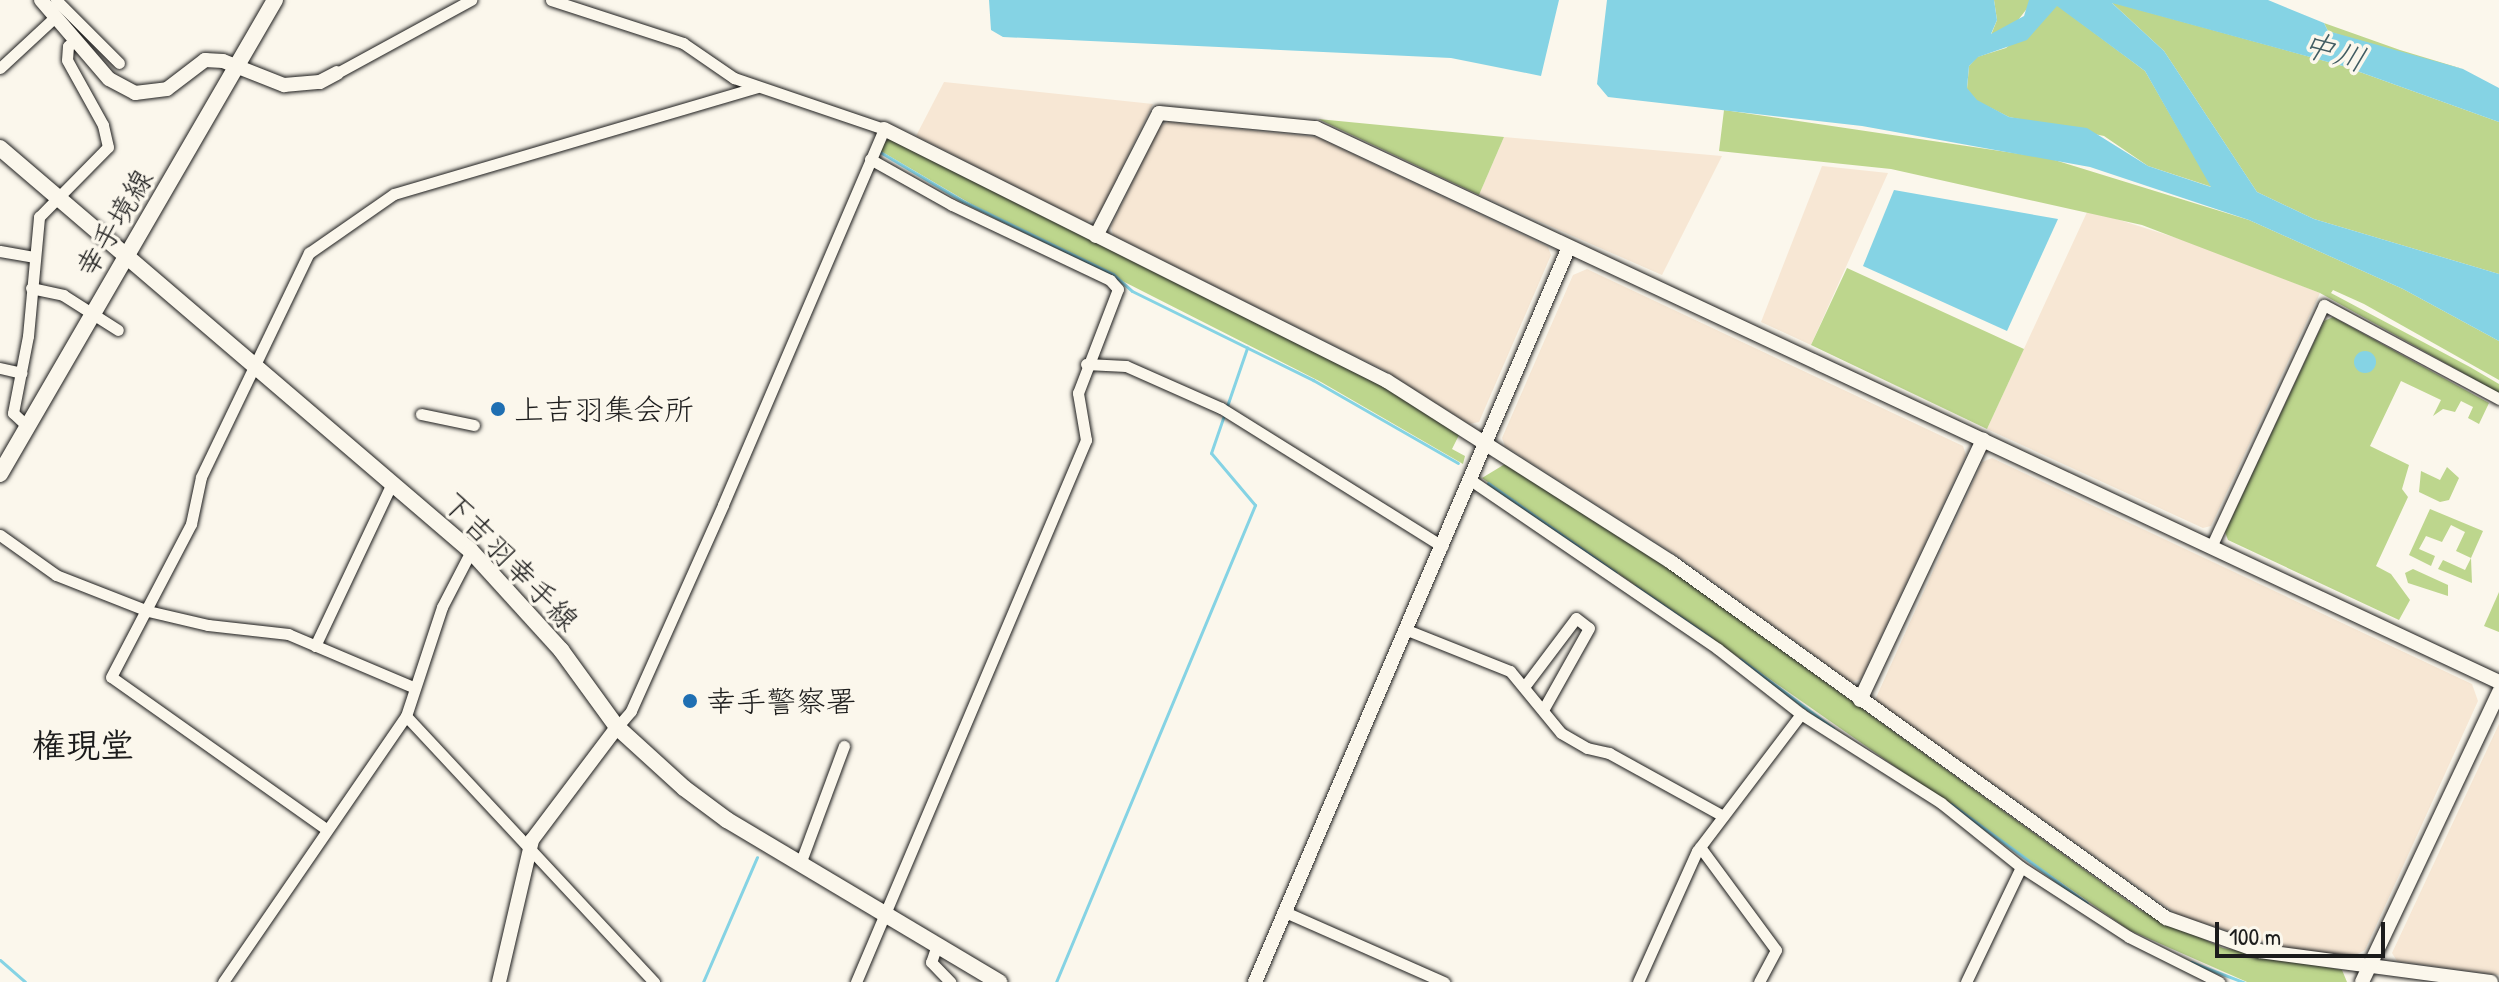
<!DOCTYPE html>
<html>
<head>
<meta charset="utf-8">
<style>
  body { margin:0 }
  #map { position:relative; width:2499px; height:982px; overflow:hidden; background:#fbf7ec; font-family:"Patrick Hand","Klee One",sans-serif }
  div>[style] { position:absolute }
  .built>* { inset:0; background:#f7e7d4 }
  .green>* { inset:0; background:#bdd68d }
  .water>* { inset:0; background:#85d3e4 }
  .round { border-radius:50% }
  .stream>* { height:3px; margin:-1.5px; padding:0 1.5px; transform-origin:1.5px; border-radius:1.5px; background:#85d3e4 }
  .roads { filter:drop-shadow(0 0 2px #1c1c1c) drop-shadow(0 0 2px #1c1c1c) }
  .minor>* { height:11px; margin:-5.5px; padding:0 5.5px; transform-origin:5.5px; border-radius:5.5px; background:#fbf7ec }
  .tertiary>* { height:14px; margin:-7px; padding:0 7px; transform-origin:7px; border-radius:7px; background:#fbf7ec }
  .secondary>* { height:16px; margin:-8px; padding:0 8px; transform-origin:8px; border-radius:8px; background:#fbf7ec }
  .dots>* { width:22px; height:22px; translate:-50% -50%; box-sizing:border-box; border:4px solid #fbf7ec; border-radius:50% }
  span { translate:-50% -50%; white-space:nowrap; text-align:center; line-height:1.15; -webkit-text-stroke:7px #fbf7ec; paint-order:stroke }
  .street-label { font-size:30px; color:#1c1c1c }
  .poi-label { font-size:30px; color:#1c1c1c }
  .left { translate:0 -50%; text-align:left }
  .water-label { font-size:32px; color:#415c62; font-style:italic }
  .quarter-label { font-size:34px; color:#1c1c1c; font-weight:700 }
  .scale { position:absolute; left:2215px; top:922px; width:170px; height:36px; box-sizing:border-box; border:4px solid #1c1c1c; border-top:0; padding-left:10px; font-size:24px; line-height:28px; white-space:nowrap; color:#1c1c1c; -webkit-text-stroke:6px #fbf7ec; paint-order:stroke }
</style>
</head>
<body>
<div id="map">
  <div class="built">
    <i style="clip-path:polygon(944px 82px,1153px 104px,1097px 218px,1087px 222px,916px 136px)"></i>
    <i style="clip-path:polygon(1168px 122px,1317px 137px,1548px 247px,1551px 255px,1479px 422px,1469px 424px,1384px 370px,1113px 235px,1111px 226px,1160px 126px)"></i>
    <i style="clip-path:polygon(1504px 137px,1722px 156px,1662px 275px,1479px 195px)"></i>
    <i style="clip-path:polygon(1822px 166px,1888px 173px,1811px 345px,1761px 322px)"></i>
    <i style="clip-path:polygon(2088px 210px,2205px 247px,2320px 293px,2211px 526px,2203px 528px,1987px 429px)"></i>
    <i style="clip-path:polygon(1587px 269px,1963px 446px,1966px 455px,1861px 679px,1851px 682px,1678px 556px,1505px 446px,1502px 438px,1573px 275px)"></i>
    <i style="clip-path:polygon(1992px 458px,2472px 684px,2478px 701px,2365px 950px,2354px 956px,2284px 948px,2178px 915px,1875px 700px,1982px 462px)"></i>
    <i style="clip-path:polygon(2499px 724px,2499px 975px,2397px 961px,2392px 953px)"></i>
  </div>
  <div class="green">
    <i style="clip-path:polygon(1994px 0,2029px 0,2029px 6px,2015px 24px,1991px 35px,1997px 20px)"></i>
    <i style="clip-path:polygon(2111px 2px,2343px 66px,2499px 122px,2499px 274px,2314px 219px,2257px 192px,2164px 51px)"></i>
    <i style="clip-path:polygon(2057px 5px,2145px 71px,2212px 187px,2148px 166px,2104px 136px,2009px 117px,1977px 101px,1967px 89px,1969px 66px,1977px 57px,2006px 48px)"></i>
    <i style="clip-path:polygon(2324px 23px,2400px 50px,2463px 69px,2393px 53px,2328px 31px)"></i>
    <i style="clip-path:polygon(1724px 110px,2048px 158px,2249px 220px,2403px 289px,2499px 341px,2499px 380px,2364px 304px,2333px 290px,2331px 293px,2470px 367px,2499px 384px,2499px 393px,2320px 293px,2142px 225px,1891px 169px,1719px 151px)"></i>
    <i style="clip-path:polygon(1318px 119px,1504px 137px,1479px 195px)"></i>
    <i style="clip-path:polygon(889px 138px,1386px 388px,1459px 435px,1452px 449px,1465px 456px,1463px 464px,1321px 382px,973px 205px,879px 150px)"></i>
    <i style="clip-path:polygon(1847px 268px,2024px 349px,1987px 429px,1811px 345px)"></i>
    <i style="clip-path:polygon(2333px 317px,2489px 403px,2479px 424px,2468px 418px,2473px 407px,2461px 401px,2455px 412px,2443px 409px,2433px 416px,2441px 400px,2401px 381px,2370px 446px,2409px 465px,2402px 489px,2408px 497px,2376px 566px,2391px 574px,2410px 600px,2399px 620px,2228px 540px,2225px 532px,2324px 321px)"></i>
    <i style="clip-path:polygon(1505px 464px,1661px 563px,2140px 910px,2223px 948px,2342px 970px,2347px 982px,2247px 982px,2129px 930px,1482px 478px)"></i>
    <i style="clip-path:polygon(2447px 467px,2459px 478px,2449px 500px,2440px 502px,2419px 492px,2421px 471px,2440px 480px)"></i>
    <i style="clip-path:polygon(2430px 509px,2483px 531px,2471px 558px,2472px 583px,2438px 569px,2443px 560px,2465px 570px,2471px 558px,2456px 551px,2465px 532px,2451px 525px,2442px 542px,2426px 536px,2419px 549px,2435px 556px,2431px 566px,2409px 555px)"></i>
    <i style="clip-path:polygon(2413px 569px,2448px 585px,2448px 596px,2408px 583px,2405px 573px)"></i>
    <i style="clip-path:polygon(2499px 592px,2499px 632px,2484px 626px)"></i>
  </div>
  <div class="water">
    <i style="clip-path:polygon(989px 0,1559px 0,1541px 76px,1451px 58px,1003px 37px,991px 30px)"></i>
    <i style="clip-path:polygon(evenodd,1607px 0,1994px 0,1997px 20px,1991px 34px,2024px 16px,2029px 0,2268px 0,2324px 23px,2328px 31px,2463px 69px,2499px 88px,2499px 122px,2343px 66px,2112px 3px,2164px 51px,2257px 192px,2314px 219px,2499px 274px,2499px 341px,2403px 289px,2249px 220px,2090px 167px,1862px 126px,1608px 97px,1597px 84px,1607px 0,2057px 6px,2145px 71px,2211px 187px,2148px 166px,2087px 128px,2009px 117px,1977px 100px,1967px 88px,1969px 66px,1978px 57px,2027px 40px,2057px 6px)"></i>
    <i style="clip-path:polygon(1894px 190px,2058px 219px,2007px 331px,1863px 266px)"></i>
    <i class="round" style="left:2354px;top:351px;width:22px;height:22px"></i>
  </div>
  <div class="stream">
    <i style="left:880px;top:152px;width:96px;rotate:30.6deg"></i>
    <i style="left:963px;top:201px;width:167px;rotate:26deg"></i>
    <i style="left:1113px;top:274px;width:25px;rotate:42deg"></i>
    <i style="left:1132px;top:291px;width:202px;rotate:26.2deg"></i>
    <i style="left:1313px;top:380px;width:167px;rotate:29.8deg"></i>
    <i style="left:1226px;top:409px;width:65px;rotate:-71deg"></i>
    <i style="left:1488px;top:483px;width:156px;rotate:35.1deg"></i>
    <i style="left:1635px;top:586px;width:92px;rotate:34.4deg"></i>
    <i style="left:1740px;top:659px;width:116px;rotate:36.6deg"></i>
    <i style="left:1951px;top:804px;width:168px;rotate:36.1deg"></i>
    <i style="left:0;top:960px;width:33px;rotate:41deg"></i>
    <i style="left:2191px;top:962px;width:56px;rotate:21deg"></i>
    <i style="left:703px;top:982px;width:136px;rotate:-66.6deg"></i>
    <i style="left:1056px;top:982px;width:517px;rotate:-67.35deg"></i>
    <i style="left:1255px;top:505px;width:68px;rotate:-130.2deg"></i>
    <i style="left:1211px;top:453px;width:39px;rotate:-71deg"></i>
  </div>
  <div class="roads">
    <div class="minor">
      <i style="left:56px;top:0;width:89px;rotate:45deg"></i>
      <i style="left:551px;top:0;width:139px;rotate:18deg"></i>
      <i style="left:683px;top:43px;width:62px;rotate:34.5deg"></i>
      <i style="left:734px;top:78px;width:158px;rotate:18.8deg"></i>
      <i style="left:884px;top:129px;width:409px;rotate:113.2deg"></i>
      <i style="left:723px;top:505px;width:226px;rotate:114.1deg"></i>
      <i style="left:631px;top:711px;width:21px;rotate:131deg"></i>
      <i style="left:0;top:68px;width:75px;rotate:-42.8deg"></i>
      <i style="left:337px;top:73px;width:153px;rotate:-28.6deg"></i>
      <i style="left:0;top:251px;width:34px;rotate:10deg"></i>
      <i style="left:31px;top:288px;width:33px;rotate:12deg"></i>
      <i style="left:63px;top:295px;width:65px;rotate:32.5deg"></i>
      <i style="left:1086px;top:364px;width:40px;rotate:2.9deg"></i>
      <i style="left:1126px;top:366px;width:104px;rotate:23.9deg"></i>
      <i style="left:1221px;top:408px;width:261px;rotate:32deg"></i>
      <i style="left:0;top:368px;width:22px;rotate:13deg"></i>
      <i style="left:421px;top:414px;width:54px;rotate:11.7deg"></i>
      <i style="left:27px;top:426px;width:19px;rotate:-137deg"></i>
      <i style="left:13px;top:413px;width:78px;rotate:-79deg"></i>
      <i style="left:28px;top:336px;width:120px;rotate:-84.7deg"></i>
      <i style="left:39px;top:217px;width:98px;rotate:-45.4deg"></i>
      <i style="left:108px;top:147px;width:23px;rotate:-103deg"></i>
      <i style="left:103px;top:125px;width:74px;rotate:-119deg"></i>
      <i style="left:67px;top:60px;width:14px;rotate:-86deg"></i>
      <i style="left:68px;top:46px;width:8px;rotate:-40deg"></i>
      <i style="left:1469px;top:479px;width:301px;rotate:34.3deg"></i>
      <i style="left:1718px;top:649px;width:105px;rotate:38.1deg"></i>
      <i style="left:1801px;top:714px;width:166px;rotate:32.4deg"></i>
      <i style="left:1941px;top:803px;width:102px;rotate:38.7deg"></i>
      <i style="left:2021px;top:867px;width:129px;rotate:32.9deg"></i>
      <i style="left:2129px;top:937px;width:101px;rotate:26.6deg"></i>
      <i style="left:0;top:535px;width:69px;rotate:35.5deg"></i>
      <i style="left:56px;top:575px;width:99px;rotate:21.4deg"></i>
      <i style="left:148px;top:611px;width:62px;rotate:13.1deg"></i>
      <i style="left:208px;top:625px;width:81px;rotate:6.4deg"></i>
      <i style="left:288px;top:634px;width:136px;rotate:23deg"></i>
      <i style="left:2211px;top:547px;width:267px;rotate:-65deg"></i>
      <i style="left:2324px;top:305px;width:199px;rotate:28.2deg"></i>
      <i style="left:1407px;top:630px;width:111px;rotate:21.7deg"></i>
      <i style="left:1510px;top:671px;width:80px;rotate:50.6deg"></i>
      <i style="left:1561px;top:733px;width:30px;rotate:30deg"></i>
      <i style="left:1587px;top:748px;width:23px;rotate:13deg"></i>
      <i style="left:1609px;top:753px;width:130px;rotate:28.9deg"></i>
      <i style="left:315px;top:646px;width:180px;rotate:-64.7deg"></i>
      <i style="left:1524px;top:687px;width:86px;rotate:-53deg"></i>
      <i style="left:1576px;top:618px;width:16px;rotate:38deg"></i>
      <i style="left:1589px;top:628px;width:94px;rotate:119.3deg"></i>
      <i style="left:406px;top:716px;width:364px;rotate:47deg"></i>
      <i style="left:326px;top:829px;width:263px;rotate:-144.7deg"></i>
      <i style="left:111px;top:677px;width:173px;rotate:-62.4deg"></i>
      <i style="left:191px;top:524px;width:48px;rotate:-78deg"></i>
      <i style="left:201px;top:477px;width:249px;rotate:-64.3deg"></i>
      <i style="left:309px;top:253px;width:103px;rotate:-34.8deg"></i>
      <i style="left:394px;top:194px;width:378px;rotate:-16.4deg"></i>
      <i style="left:1700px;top:847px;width:128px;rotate:53.6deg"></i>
      <i style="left:1776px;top:950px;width:36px;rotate:118deg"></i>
      <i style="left:800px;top:864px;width:126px;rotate:-69.6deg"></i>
      <i style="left:1285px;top:912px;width:174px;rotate:23.8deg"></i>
      <i style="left:937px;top:945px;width:18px;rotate:109deg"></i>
      <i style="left:931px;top:962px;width:28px;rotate:46deg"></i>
      <i style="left:223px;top:982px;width:323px;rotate:-55.5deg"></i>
      <i style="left:406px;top:716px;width:115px;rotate:-71.7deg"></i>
      <i style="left:442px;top:607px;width:63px;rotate:-62.6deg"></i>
      <i style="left:856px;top:982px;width:589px;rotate:-67.01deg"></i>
      <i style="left:1086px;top:440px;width:48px;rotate:-99.7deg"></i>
      <i style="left:1078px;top:393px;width:111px;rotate:-69deg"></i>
      <i style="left:1118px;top:289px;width:12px;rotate:-132deg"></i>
      <i style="left:1110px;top:280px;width:175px;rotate:-154.6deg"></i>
      <i style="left:952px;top:205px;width:94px;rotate:-150.7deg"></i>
      <i style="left:1638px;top:982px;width:144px;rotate:-65.8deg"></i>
      <i style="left:1697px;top:851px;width:172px;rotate:-52.8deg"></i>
      <i style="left:1966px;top:982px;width:127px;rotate:-64.4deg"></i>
    </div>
    <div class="tertiary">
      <i style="left:41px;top:0;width:104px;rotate:49.3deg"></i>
      <i style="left:109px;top:79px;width:30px;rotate:28deg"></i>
      <i style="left:135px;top:93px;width:32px;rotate:-7deg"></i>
      <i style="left:167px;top:89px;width:48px;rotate:-37.3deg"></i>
      <i style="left:205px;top:60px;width:18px;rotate:3deg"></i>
      <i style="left:223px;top:61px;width:66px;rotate:21.5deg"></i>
      <i style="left:284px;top:85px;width:36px;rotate:-5deg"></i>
      <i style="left:320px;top:82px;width:19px;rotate:-28deg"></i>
      <i style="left:884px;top:129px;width:563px;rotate:26.61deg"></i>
      <i style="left:1387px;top:381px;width:337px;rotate:32.5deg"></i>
      <i style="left:1671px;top:562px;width:610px;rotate:35.72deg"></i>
      <i style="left:2166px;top:918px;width:99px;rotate:19.5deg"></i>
      <i style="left:2259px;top:951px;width:234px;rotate:7.6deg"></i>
      <i style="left:1096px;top:236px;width:138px;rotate:-62.9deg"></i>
      <i style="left:1159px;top:113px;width:158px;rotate:5.5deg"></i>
      <i style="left:1316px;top:128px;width:1306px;rotate:25.09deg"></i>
      <i style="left:1860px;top:700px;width:288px;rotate:-64.7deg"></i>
      <i style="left:499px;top:982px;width:146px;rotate:-76.9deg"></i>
      <i style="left:532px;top:840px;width:141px;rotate:-53deg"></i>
      <i style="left:1255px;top:982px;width:799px;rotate:-66.87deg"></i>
      <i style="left:2362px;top:982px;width:321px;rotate:-64.7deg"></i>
    </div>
    <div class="secondary">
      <i style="left:0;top:148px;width:620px;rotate:40.55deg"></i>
      <i style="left:471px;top:551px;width:134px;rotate:47.7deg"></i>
      <i style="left:561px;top:650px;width:95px;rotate:54deg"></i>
      <i style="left:617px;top:727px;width:91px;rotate:42.3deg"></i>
      <i style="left:684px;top:788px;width:54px;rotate:36.7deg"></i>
      <i style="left:727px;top:820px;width:317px;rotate:30.8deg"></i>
      <i style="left:0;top:474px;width:548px;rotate:-59.88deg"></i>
    </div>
  </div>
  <div class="dots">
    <i style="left:498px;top:409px;background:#1f6fb2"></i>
    <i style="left:690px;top:701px;background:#1f6fb2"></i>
  </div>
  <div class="street-label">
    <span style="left:114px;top:223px;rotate:-59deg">幸手境線</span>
    <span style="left:511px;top:561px;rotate:46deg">下吉羽幸手線</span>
  </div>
  <div class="poi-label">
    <span class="left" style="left:514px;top:409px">上吉羽集会所</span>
    <span class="left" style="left:706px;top:701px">幸手警察署</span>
  </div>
  <div class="water-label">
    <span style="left:2334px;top:52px;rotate:17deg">中川</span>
  </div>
  <div class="quarter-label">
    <span style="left:83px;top:746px">権現堂</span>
  </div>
  <div class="scale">100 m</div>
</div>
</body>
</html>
